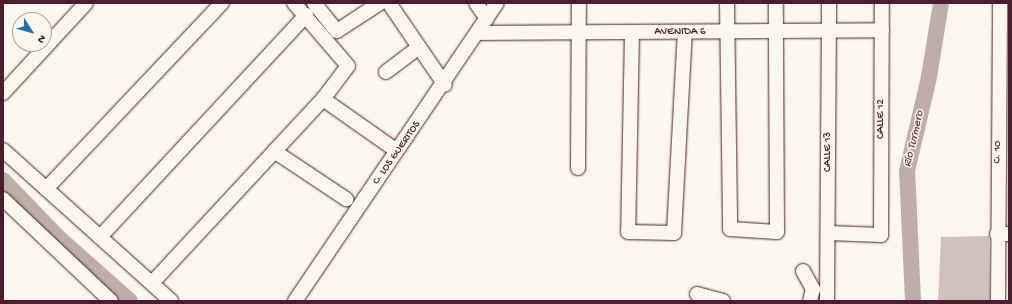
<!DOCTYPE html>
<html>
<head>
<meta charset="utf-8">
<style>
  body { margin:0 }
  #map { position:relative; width:1012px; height:304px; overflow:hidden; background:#fbf7ec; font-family:"Gochi Hand",sans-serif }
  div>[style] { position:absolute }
  .river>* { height:16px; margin:-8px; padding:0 8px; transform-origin:8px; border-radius:8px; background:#bfadaa }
  .building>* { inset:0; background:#cfc2bc }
  .roads { filter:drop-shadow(0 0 1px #4a1f2b) drop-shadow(0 0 1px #4a1f2b) }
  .minor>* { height:14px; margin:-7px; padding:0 7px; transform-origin:7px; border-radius:7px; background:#fbf7ec }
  span { translate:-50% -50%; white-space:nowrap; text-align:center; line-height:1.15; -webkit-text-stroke:3px #fbf7ec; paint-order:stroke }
  .street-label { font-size:11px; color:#4a1f2b }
  .water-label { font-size:12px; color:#6d4a51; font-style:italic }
  .frame { position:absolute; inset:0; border:4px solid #4a1f2b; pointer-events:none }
  .north { position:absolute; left:12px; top:12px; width:40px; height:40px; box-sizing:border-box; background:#fbf7ec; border:1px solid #b4a19f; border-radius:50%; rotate:126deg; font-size:11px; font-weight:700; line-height:16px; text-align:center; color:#4a1f2b }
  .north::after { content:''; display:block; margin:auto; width:14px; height:18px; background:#1f6fb2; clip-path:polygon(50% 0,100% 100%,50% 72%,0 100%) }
</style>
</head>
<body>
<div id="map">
  <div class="river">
    <i style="left:3px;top:180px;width:81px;rotate:46deg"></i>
    <i style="left:59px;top:238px;width:95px;rotate:41.6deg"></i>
    <i style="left:913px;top:301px;width:130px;rotate:-92.6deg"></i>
    <i style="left:907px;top:171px;width:97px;rotate:-76.8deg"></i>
    <i style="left:929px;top:77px;width:75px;rotate:-80.8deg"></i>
  </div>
  <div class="building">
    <i style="clip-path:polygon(989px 236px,990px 301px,938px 301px,941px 237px)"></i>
  </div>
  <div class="roads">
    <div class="minor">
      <i style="left:314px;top:3px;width:36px;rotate:51deg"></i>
      <i style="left:337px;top:31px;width:51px;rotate:-33.1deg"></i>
      <i style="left:389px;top:3px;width:99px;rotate:55.7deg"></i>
      <i style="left:476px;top:3px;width:19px;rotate:55deg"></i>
      <i style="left:727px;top:3px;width:226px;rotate:89.2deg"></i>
      <i style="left:730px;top:229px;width:47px;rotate:3.7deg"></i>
      <i style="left:777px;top:232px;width:229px;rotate:-90.3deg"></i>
      <i style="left:632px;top:32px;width:200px;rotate:91.1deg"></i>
      <i style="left:628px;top:232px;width:46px;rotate:1.2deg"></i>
      <i style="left:674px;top:233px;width:201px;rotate:-86.9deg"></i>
      <i style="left:479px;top:33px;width:403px;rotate:-0.4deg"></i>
      <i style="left:386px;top:72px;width:41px;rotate:-37.1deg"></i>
      <i style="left:3px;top:93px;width:122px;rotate:-47.3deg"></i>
      <i style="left:323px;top:99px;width:90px;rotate:35.1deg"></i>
      <i style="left:3px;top:150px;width:226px;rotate:41.9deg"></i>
      <i style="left:274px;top:151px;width:87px;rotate:33.7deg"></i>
      <i style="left:578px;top:168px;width:165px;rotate:-89.7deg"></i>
      <i style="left:46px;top:189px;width:256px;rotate:-46.6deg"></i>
      <i style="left:3px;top:199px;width:149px;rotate:43.4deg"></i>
      <i style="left:828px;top:233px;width:53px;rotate:2.2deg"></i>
      <i style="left:881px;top:235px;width:232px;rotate:-89.8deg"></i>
      <i style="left:997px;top:234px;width:12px"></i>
      <i style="left:100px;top:237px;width:303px;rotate:-47.1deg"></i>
      <i style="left:803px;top:271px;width:21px;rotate:61deg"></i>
      <i style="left:813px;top:289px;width:12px;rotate:104deg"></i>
      <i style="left:152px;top:283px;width:251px;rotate:-47.1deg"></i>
      <i style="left:323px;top:99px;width:41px;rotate:-52.9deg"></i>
      <i style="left:348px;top:66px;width:83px;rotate:-130.6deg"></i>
      <i style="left:697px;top:294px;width:27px;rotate:15deg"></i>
      <i style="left:295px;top:301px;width:360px;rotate:-55.9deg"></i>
      <i style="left:827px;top:301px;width:298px;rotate:-89.6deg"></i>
      <i style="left:998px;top:301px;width:298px;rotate:-89.6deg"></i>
    </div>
  </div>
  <div class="street-label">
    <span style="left:680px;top:32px">AVENIDA 6</span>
    <span style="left:881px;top:119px;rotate:-90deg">CALLE 12</span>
    <span style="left:828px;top:152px;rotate:-90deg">CALLE 13</span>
    <span style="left:998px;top:152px;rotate:-89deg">C. 10</span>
    <span style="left:397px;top:153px;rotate:-55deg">C. LOS GUERITOS</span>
  </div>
  <div class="water-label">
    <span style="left:915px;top:139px;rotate:-77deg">Río Turmero</span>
  </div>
  <div class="frame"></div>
  <div class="north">N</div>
</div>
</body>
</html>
